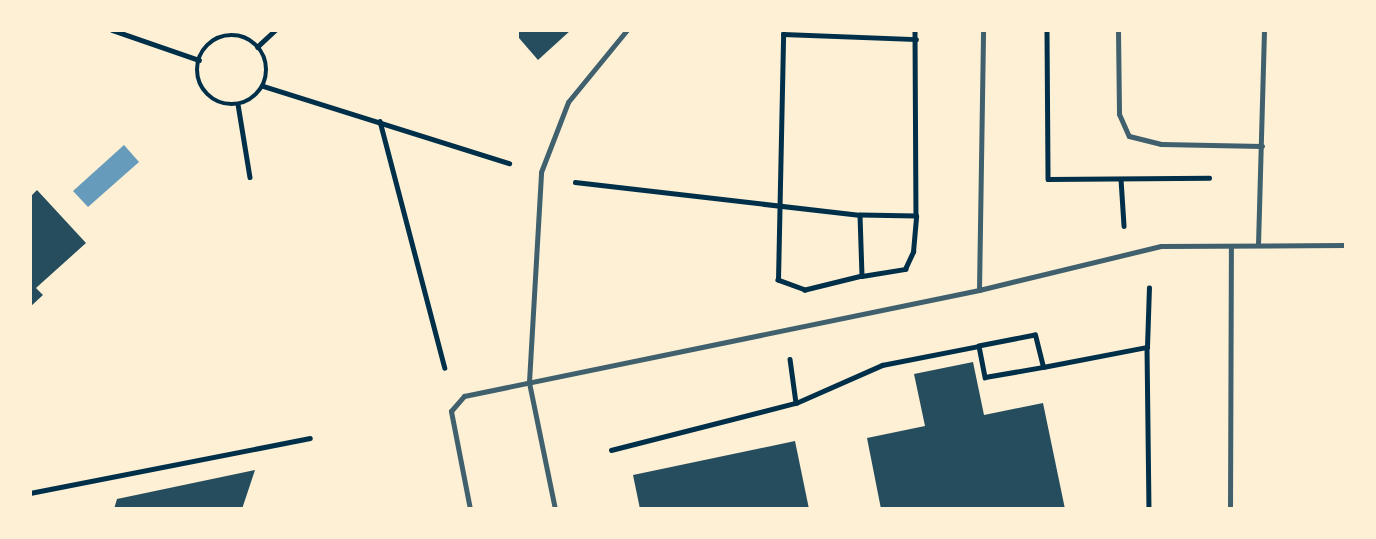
<!DOCTYPE html>
<html>
<head>
<meta charset="utf-8">
<style>
  body { margin:0 }
  #map { position:relative; width:1376px; height:539px; overflow:hidden; background:#fdf0d5; font-family:"Asap Condensed",sans-serif }
  div>[style] { position:absolute }
  .water>* { inset:0; background:#669bbc }
  .building>* { inset:0; background:#264d5e }
  .path>* { height:4.5px; margin:-2.25px; padding:0 2.25px; transform-origin:2.25px; border-radius:2.25px; background:#003049 }
  .path>.ring { margin:-2.25px; padding:0; box-sizing:content-box; background:none; border:4.5px solid #003049; border-radius:50% }
  .service>* { height:5px; margin:-2.5px; padding:0 2.5px; transform-origin:2.5px; border-radius:2.5px; background:#3f606c }
  span { translate:-50% -50%; white-space:nowrap; text-align:center; line-height:1.15; -webkit-text-stroke:5px #fdf0d5; paint-order:stroke }
  .frame { position:absolute; inset:0; border:32px solid #fdf0d5; pointer-events:none }
</style>
</head>
<body>
<div id="map">
  <div class="water">
    <i style="clip-path:polygon(124px 145px,139px 162px,88px 207px,73px 191px)"></i>
  </div>
  <div class="building">
    <i style="clip-path:polygon(519px 30px,571px 30px,538px 60px,519px 38px)"></i>
    <i style="clip-path:polygon(37px 190px,86px 243px,36px 288px,43px 295px,30px 307px,30px 197px)"></i>
    <i style="clip-path:polygon(973px 362px,984px 415px,1043px 403px,1065px 509px,881px 509px,867px 438px,925px 426px,914px 374px)"></i>
    <i style="clip-path:polygon(795px 441px,809px 509px,640px 509px,633px 475px)"></i>
    <i style="clip-path:polygon(255px 470px,242px 509px,114px 509px,117px 499px)"></i>
  </div>
  <div class="path">
    <i style="left:112px;top:30px;width:92px;rotate:19deg"></i>
    <i style="left:915px;top:30px;width:186px;rotate:89.7deg"></i>
    <i style="left:1047px;top:30px;width:149px;rotate:89.6deg"></i>
    <i style="left:1048px;top:179px;width:161px;rotate:-0.4deg"></i>
    <i class="ring" style="left:197px;top:35px;width:65.5px;height:65.5px"></i>
    <i style="left:257px;top:47px;width:25px;rotate:-43deg"></i>
    <i style="left:263px;top:86px;width:258px;rotate:17.4deg"></i>
    <i style="left:238px;top:104px;width:74px;rotate:80.7deg"></i>
    <i style="left:380px;top:121px;width:255px;rotate:75.3deg"></i>
    <i style="left:1121px;top:179px;width:47px;rotate:86.3deg"></i>
    <i style="left:575px;top:182px;width:287px;rotate:6.6deg"></i>
    <i style="left:860px;top:215px;width:61px;rotate:88.1deg"></i>
    <i style="left:862px;top:276px;width:44px;rotate:-9.2deg"></i>
    <i style="left:905px;top:269px;width:19px;rotate:-65deg"></i>
    <i style="left:913px;top:252px;width:36px;rotate:-85deg"></i>
    <i style="left:916px;top:216px;width:56px;rotate:-179deg"></i>
    <i style="left:862px;top:276px;width:59px;rotate:166.2deg"></i>
    <i style="left:805px;top:290px;width:29px;rotate:-160deg"></i>
    <i style="left:778px;top:280px;width:246px;rotate:-88.8deg"></i>
    <i style="left:783px;top:34px;width:133px;rotate:2.2deg"></i>
    <i style="left:1147px;top:347px;width:162px;rotate:89.3deg"></i>
    <i style="left:790px;top:359px;width:44px;rotate:82.2deg"></i>
    <i style="left:796px;top:403px;width:94px;rotate:-23.8deg"></i>
    <i style="left:882px;top:365px;width:99px;rotate:-11.1deg"></i>
    <i style="left:1043px;top:367px;width:33px;rotate:-104deg"></i>
    <i style="left:1035px;top:335px;width:57px;rotate:168.9deg"></i>
    <i style="left:979px;top:346px;width:32px;rotate:79deg"></i>
    <i style="left:985px;top:377px;width:59px;rotate:-9.8deg"></i>
    <i style="left:1043px;top:367px;width:106px;rotate:-10.9deg"></i>
    <i style="left:1147px;top:347px;width:59px;rotate:-88.1deg"></i>
    <i style="left:611px;top:450px;width:191px;rotate:-14.3deg"></i>
    <i style="left:30px;top:493px;width:285px;rotate:-11.1deg"></i>
  </div>
  <div class="service">
    <i style="left:1118px;top:30px;width:84px;rotate:89.3deg"></i>
    <i style="left:1119px;top:114px;width:24px;rotate:66deg"></i>
    <i style="left:1129px;top:136px;width:33px;rotate:14deg"></i>
    <i style="left:1161px;top:144px;width:101px;rotate:1.1deg"></i>
    <i style="left:1258px;top:245px;width:215px;rotate:-88.4deg"></i>
    <i style="left:979px;top:290px;width:260px;rotate:-89.1deg"></i>
    <i style="left:470px;top:509px;width:100px;rotate:-101deg"></i>
    <i style="left:451px;top:411px;width:20px;rotate:-49deg"></i>
    <i style="left:464px;top:396px;width:526px;rotate:-11.63deg"></i>
    <i style="left:979px;top:290px;width:187px;rotate:-13.6deg"></i>
    <i style="left:1161px;top:246px;width:185px;rotate:-0.3deg"></i>
    <i style="left:555px;top:509px;width:130px;rotate:-101.6deg"></i>
    <i style="left:529px;top:382px;width:210px;rotate:-86.7deg"></i>
    <i style="left:541px;top:172px;width:75px;rotate:-68.9deg"></i>
    <i style="left:568px;top:102px;width:93px;rotate:-50.7deg"></i>
    <i style="left:1230px;top:509px;width:263px;rotate:-89.8deg"></i>
  </div>
  <div class="frame"></div>
</div>
</body>
</html>
